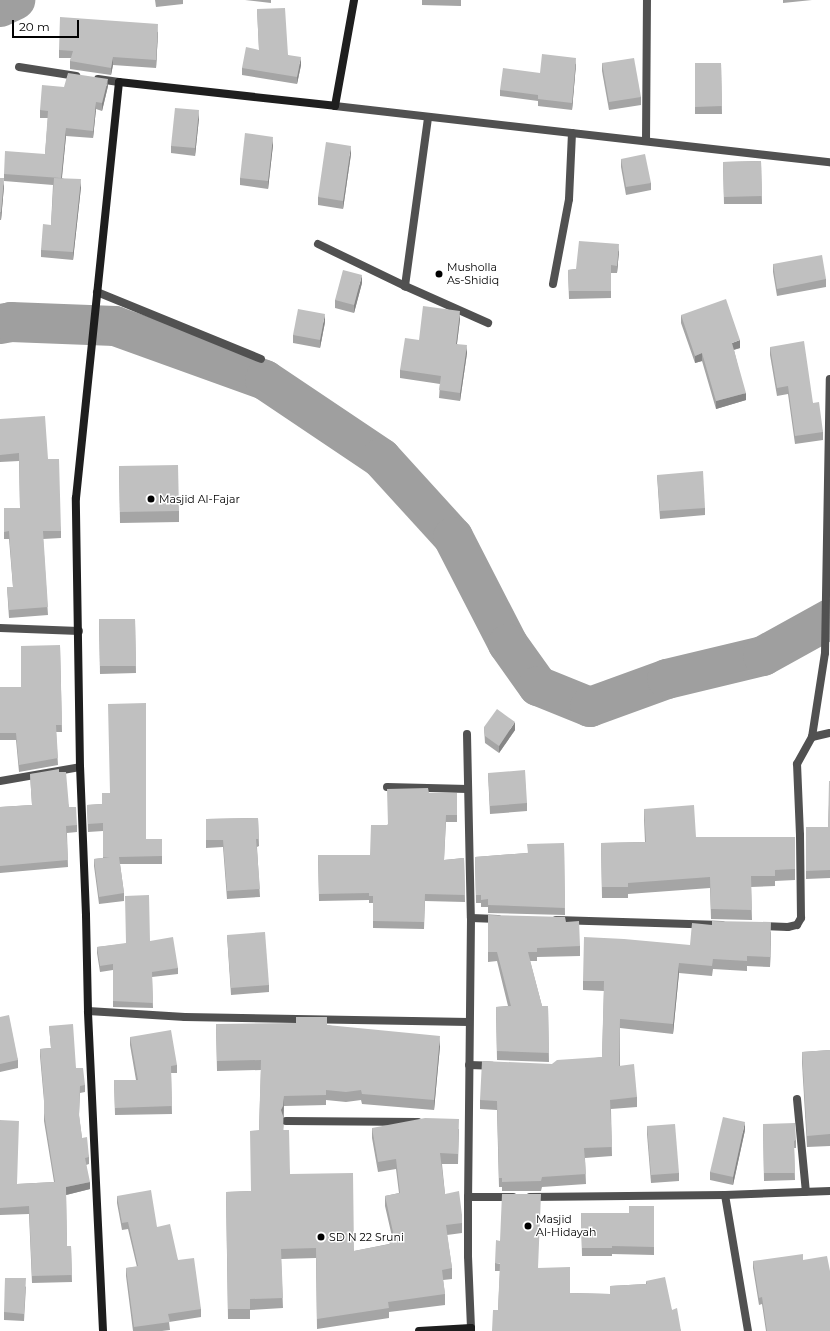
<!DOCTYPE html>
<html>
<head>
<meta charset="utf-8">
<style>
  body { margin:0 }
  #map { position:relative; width:830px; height:1331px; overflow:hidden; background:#fff; font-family:Montserrat,sans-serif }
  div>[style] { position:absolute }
  .river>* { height:40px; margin:-20px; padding:0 20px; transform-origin:20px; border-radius:20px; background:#9f9f9f }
  .street>* { height:8px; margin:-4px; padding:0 4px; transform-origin:4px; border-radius:4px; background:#515151 }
  .secondary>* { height:8px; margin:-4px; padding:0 4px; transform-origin:4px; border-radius:4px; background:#1e1e1e }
  .wall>* { inset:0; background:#a5a5a5 }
  .shaded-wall>* { inset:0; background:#868686 }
  .building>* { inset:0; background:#c0c0c0 }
  .dots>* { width:11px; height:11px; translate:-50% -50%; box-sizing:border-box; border:2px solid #fff; border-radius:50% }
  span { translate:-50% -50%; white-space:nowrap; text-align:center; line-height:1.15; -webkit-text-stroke:3px #fff; paint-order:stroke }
  .poi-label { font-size:11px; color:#000 }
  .left { translate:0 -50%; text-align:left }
  .scale { position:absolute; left:12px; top:20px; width:67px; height:18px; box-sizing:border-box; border:2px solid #000; border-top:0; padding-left:5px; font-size:12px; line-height:14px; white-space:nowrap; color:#000; -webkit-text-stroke:3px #fff; paint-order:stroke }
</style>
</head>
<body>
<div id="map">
  <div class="river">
    <i style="left:0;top:7px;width:17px;rotate:-25deg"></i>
    <i style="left:0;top:324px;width:11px;rotate:-10deg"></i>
    <i style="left:11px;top:322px;width:104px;rotate:2.2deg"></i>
    <i style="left:115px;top:326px;width:159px;rotate:19.8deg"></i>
    <i style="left:265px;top:380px;width:140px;rotate:33.9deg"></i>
    <i style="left:381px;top:458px;width:107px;rotate:47.7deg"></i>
    <i style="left:453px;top:537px;width:120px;rotate:62.8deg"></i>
    <i style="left:508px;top:644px;width:52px;rotate:54.5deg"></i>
    <i style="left:538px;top:686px;width:56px;rotate:22deg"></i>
    <i style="left:590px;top:707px;width:82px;rotate:-20deg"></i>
    <i style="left:667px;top:679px;width:99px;rotate:-13.5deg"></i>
    <i style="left:763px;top:656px;width:77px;rotate:-28.9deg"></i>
  </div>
  <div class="street">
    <i style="left:19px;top:67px;width:58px;rotate:9deg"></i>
    <i style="left:98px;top:79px;width:21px;rotate:8deg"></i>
    <i style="left:335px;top:106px;width:498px;rotate:6.5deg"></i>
    <i style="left:428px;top:118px;width:170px;rotate:97.8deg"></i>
    <i style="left:405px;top:286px;width:91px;rotate:24deg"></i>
    <i style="left:646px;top:141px;width:141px;rotate:-89.6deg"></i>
    <i style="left:318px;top:244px;width:97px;rotate:25.8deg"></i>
    <i style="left:553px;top:284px;width:86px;rotate:-79.3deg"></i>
    <i style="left:569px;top:199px;width:66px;rotate:-87.4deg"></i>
    <i style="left:97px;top:292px;width:177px;rotate:22.2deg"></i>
    <i style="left:0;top:628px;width:79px;rotate:2.2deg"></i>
    <i style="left:467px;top:734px;width:184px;rotate:88.8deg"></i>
    <i style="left:471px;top:918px;width:279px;rotate:90.6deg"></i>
    <i style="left:812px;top:737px;width:18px;rotate:-13deg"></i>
    <i style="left:0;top:781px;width:81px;rotate:-9.9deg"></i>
    <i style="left:387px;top:787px;width:81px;rotate:1.4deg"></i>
    <i style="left:471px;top:918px;width:27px;rotate:2deg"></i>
    <i style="left:556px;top:920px;width:166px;rotate:1.7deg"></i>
    <i style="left:762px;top:926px;width:26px;rotate:2deg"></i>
    <i style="left:788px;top:927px;width:9px;rotate:-13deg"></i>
    <i style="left:797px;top:925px;width:8px;rotate:-60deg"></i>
    <i style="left:801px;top:918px;width:83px;rotate:-90.7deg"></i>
    <i style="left:800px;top:835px;width:71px;rotate:-92.4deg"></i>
    <i style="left:797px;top:764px;width:31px;rotate:-61deg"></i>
    <i style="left:812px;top:737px;width:85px;rotate:-81.2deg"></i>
    <i style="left:825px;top:653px;width:274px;rotate:-89deg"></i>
    <i style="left:88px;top:1011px;width:97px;rotate:3.5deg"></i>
    <i style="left:185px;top:1017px;width:284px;rotate:1deg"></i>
    <i style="left:469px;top:1065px;width:23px;rotate:2deg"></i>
    <i style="left:797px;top:1099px;width:93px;rotate:84.5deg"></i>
    <i style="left:286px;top:1121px;width:132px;rotate:0.4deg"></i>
    <i style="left:725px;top:1195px;width:138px;rotate:80.4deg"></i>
    <i style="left:530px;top:1197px;width:195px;rotate:-0.6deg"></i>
    <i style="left:725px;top:1195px;width:105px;rotate:-2.2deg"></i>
    <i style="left:471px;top:1328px;width:72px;rotate:-92.4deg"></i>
    <i style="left:468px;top:1256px;width:59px;rotate:-90deg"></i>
    <i style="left:468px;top:1197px;width:45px"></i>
  </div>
  <div class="secondary">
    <i style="left:103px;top:1331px;width:320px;rotate:-92.7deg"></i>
    <i style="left:88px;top:1011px;width:96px;rotate:-91.2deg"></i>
    <i style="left:86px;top:915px;width:148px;rotate:-92.3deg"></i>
    <i style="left:80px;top:767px;width:269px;rotate:-90.9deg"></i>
    <i style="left:76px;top:498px;width:418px;rotate:-84.1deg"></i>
    <i style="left:119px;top:82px;width:217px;rotate:6.3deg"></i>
    <i style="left:335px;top:106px;width:108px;rotate:-79.8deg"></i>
    <i style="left:419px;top:1331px;width:52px;rotate:-3.3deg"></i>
    <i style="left:471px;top:1328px;width:3px;rotate:90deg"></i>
  </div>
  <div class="wall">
    <i style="clip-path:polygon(155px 0,183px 0,183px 4px,156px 7px)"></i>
    <i style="clip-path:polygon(245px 0,271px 0,271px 3px)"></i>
    <i style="clip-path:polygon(422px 0,461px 0,461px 6px,422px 5px)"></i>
    <i style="clip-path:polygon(783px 0,812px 0,783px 3px)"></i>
    <i style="clip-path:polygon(257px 9px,288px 55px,301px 65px,297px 84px,242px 75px,242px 68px,259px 50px)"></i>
    <i style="clip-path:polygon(158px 32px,156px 68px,113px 65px,111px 75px,70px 69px,70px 61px,71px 58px,59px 58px,59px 50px)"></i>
    <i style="clip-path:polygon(602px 63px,641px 97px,641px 105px,609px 110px,602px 71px)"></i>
    <i style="clip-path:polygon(695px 63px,721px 63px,722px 114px,695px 114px)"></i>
    <i style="clip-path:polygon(576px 64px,572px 110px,538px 106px,538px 101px,500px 96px,500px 90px,540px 73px)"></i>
    <i style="clip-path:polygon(108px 86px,102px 111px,96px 109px,93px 138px,66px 136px,62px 178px,81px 187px,73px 260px,41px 257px,41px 250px,51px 225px,53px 185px,4px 181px,4px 174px,45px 154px,48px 118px,40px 118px,40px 110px,64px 87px)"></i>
    <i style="clip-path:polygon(199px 118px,195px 156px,171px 153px,171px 146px)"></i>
    <i style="clip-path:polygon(273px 145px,268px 189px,240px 185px,240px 178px)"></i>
    <i style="clip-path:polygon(351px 154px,343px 209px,318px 205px,318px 197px)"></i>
    <i style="clip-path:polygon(621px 159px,651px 183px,651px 190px,626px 195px,621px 167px)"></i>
    <i style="clip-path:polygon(761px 161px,762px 204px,724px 204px,723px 162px)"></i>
    <i style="clip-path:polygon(0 178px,4px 186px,1px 220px,0 220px)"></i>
    <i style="clip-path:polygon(619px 251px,617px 273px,611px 273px,611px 298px,569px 299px,568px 270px,576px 269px)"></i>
    <i style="clip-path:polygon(773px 264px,826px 279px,826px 287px,777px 296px,773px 272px)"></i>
    <i style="clip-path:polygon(362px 283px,354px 313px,335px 308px,335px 300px)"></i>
    <i style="clip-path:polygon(681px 315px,740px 348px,734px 350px,746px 400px,716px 409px,702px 361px,695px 363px,681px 323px)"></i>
    <i style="clip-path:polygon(460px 319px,457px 344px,467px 353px,460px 401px,439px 398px,440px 384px,400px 378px,400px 370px,419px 340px)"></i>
    <i style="clip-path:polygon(325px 322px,320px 348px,293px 343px,293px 335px)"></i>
    <i style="clip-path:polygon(770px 347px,813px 403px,823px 432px,823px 440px,795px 444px,788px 394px,777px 396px,770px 355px)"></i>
    <i style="clip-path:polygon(0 419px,48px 459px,61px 531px,61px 538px,43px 539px,48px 615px,9px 618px,7px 587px,13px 587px,9px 539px,4px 539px,4px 508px,20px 508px,19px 461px,0 462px)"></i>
    <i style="clip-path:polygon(119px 466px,179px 511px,179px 522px,120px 523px)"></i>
    <i style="clip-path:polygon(657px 475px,705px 508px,705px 515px,660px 519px)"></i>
    <i style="clip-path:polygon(99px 619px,135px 619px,136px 673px,100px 674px)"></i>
    <i style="clip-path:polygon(60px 645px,62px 732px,56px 732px,58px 765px,19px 772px,16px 740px,0 740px,0 687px,21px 687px)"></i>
    <i style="clip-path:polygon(484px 727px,515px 730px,499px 753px,485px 743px)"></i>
    <i style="clip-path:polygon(59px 772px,69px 807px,77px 825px,77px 832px,67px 833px,68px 867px,0 873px,0 807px,32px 805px,30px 774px)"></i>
    <i style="clip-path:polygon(488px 773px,527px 803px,527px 811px,490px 814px)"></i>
    <i style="clip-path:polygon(830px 781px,830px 878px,806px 879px,806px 827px,828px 827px)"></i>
    <i style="clip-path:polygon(429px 793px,457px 793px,457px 822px,446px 822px,444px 860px,464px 858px,465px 902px,425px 901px,424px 929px,373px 928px,373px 903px,369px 903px,369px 900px,319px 901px,318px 855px,370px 855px,387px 825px)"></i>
    <i style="clip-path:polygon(102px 804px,146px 839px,162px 839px,162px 864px,120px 864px,124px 893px,124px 901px,99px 904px,94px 866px,94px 859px,103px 858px,103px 831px,88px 832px,87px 805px)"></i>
    <i style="clip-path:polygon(644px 809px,696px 837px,795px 837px,795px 880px,775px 881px,775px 886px,751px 887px,752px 920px,711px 919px,710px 888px,628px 894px,628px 898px,602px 898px,601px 843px,645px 842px,644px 820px)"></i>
    <i style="clip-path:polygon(258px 818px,259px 846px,257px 847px,260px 897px,227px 899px,223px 847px,206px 848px,206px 819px)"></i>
    <i style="clip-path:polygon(564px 843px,565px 915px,488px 913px,488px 907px,481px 907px,481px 903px,476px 903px,475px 857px,527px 853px)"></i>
    <i style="clip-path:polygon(488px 915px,566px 922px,580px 946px,580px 956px,537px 957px,537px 961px,530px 961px,542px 1006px,548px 1006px,549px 1062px,497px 1060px,496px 1007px,508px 1006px,497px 961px,488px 962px)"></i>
    <i style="clip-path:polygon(771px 932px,770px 967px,747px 966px,747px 971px,713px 969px,712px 976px,679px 973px,673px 1034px,620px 1028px,620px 1066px,637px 1097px,637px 1107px,611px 1109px,612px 1156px,585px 1158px,586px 1184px,542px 1187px,541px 1191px,502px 1191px,502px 1187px,499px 1187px,497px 1110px,480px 1109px,480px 1100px,552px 1064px,602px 1057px,604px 991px,583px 990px,583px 981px,690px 945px)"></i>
    <i style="clip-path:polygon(227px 935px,269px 985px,269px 992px,231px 995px)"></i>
    <i style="clip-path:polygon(150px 941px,178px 968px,178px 974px,152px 977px,153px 1008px,113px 1007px,113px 970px,100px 972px,97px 953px,97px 947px)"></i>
    <i style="clip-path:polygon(0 1017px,18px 1060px,18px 1068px,0 1072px)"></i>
    <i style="clip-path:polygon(216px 1024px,327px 1025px,440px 1046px,434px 1110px,362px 1104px,361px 1100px,346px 1102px,326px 1100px,326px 1105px,284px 1106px,283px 1130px,290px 1174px,354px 1251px,389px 1244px,393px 1241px,385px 1206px,385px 1196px,399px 1193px,396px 1169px,378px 1172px,372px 1138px,372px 1128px,459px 1129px,458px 1164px,442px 1164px,445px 1194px,462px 1215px,462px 1233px,447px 1235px,452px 1268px,452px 1279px,443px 1280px,445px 1294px,445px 1305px,389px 1312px,389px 1318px,317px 1329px,316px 1258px,281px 1259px,283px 1308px,250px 1310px,250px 1319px,228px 1319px,226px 1192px,251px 1191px,259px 1130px,261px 1070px,217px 1071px)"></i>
    <i style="clip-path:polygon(49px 1026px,76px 1068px,85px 1085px,85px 1092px,80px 1093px,79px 1116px,82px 1138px,89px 1157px,89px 1164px,86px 1165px,90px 1189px,66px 1195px,67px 1246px,71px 1246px,72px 1282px,32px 1283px,29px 1214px,0 1215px,0 1120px,17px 1184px,54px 1182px,44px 1121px,44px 1101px,40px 1056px,40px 1049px,51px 1048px)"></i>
    <i style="clip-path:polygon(130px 1037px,177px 1065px,177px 1073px,171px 1073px,172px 1114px,115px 1115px,114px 1080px,136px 1080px,130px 1045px)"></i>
    <i style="clip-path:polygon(830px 1050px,830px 1146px,807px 1147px,802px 1063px,802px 1052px)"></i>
    <i style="clip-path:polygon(763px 1124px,796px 1140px,796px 1148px,794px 1148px,795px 1180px,764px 1181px)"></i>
    <i style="clip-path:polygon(647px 1126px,679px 1173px,679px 1181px,651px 1183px,647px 1134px)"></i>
    <i style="clip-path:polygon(745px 1130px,733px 1185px,710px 1180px,710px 1172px)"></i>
    <i style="clip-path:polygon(117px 1196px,157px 1227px,178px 1260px,201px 1309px,201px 1317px,169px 1322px,170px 1330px,162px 1331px,133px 1331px,126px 1276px,126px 1268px,137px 1267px,128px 1229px,122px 1230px,117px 1203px)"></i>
    <i style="clip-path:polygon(654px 1206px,654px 1255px,612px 1254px,612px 1256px,582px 1256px,581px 1213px,629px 1213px)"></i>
    <i style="clip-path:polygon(803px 1260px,830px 1331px,766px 1331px,762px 1304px,759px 1305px,753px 1268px,753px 1261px)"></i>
    <i style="clip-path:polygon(495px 1263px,539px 1268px,570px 1293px,610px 1294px,610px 1286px,646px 1284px,646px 1281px,672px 1310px,681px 1331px,498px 1310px,500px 1271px,495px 1271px)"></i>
    <i style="clip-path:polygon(26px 1286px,24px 1321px,4px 1320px,4px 1312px)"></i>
  </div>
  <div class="shaded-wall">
    <i style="clip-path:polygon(158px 24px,158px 32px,156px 68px,156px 60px)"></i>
    <i style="clip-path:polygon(113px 57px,113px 65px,111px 75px,111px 68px)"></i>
    <i style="clip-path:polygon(301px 57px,301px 65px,297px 84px,297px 77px)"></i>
    <i style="clip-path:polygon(576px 58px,576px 64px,572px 110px,572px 103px)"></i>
    <i style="clip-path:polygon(108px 79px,108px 86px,102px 111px,102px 103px)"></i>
    <i style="clip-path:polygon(96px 102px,96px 109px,93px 138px,93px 131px)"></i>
    <i style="clip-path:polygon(199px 110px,199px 118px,195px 156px,195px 148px)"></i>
    <i style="clip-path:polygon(66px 128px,66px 136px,61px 185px,61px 178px)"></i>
    <i style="clip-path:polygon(273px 137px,273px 145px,268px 189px,268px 181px)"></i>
    <i style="clip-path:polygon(351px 146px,351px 154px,343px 209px,343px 201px)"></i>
    <i style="clip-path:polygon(4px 178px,4px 186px,1px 220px,1px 212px)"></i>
    <i style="clip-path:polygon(81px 179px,81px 187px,73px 260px,73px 252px)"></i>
    <i style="clip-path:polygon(619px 244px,619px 251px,617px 273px,617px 266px)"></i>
    <i style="clip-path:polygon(362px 275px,362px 283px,354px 313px,354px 305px)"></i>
    <i style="clip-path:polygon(460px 311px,460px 319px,456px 351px,456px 344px)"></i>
    <i style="clip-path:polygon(325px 314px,325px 322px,320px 348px,320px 340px)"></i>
    <i style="clip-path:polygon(740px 340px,740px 348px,732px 350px,732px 343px)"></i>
    <i style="clip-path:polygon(467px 345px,467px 353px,460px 401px,460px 393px)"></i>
    <i style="clip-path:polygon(702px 353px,702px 361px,695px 363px,695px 356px)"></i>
    <i style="clip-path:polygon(746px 393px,746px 400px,716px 409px,716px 401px)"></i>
    <i style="clip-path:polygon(515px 722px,515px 730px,499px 753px,499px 746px)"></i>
    <i style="clip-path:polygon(771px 922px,771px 932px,770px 967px,770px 957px)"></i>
    <i style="clip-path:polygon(679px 963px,679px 973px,673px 1034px,673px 1024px)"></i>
    <i style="clip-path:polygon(440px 1036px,440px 1046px,434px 1110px,434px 1100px)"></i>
    <i style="clip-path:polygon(284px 1096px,283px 1140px,281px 1110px)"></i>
    <i style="clip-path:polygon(745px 1122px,745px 1130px,733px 1185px,733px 1177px)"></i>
    <i style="clip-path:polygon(90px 1182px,90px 1189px,66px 1195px,66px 1187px)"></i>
  </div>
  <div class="building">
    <i style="clip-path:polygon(285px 8px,288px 55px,301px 57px,297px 77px,242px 68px,246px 47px,259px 50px,257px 9px)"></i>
    <i style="clip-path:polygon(60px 17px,158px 24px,156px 60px,113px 57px,111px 68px,70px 61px,73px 51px,59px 50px)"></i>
    <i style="clip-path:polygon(542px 54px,576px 58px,572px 103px,538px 99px,538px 95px,500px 90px,503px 68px,540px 73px)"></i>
    <i style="clip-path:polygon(634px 58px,641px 97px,609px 102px,602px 63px)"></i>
    <i style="clip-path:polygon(695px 63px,721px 63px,722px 106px,695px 107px)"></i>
    <i style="clip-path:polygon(68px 73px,108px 79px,102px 103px,96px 102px,93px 131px,66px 128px,61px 178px,4px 174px,5px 151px,45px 154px,48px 111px,40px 110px,42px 85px,64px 87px)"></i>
    <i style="clip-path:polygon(175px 108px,199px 110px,195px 148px,171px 146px)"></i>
    <i style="clip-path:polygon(245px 133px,273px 137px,268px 181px,240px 178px)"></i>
    <i style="clip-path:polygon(326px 142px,351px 146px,343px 201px,318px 197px)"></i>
    <i style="clip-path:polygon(645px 154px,651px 183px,626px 187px,621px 159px)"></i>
    <i style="clip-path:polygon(761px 161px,762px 196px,724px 197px,723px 162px)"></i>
    <i style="clip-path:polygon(0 178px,4px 178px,1px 212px,0 212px)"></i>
    <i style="clip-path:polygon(54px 178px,81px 179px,73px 252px,41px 250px,43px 224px,51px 225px)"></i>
    <i style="clip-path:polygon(579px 241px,619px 244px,617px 266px,611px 265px,611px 291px,569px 291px,568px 270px,576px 269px)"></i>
    <i style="clip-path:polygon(822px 255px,826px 279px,777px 289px,773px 264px)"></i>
    <i style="clip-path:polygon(343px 270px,362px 275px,354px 305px,335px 300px)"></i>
    <i style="clip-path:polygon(726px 299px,740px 340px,732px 343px,746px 393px,716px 401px,702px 353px,695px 356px,681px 315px)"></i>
    <i style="clip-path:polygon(423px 306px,460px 311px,456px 344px,467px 345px,460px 393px,439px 390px,441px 376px,400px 370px,405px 338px,419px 340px)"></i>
    <i style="clip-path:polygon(298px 309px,325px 314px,320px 340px,293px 335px)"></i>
    <i style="clip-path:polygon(804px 341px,813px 403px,819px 402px,823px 432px,795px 436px,788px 386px,777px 388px,770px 347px)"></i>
    <i style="clip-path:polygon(45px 416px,48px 459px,59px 459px,61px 531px,43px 531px,48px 607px,9px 610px,7px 587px,13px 587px,9px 531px,4px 532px,4px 508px,20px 508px,19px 453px,0 455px,0 419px)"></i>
    <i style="clip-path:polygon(178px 465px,179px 511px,120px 512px,119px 466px)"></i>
    <i style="clip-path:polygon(703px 471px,705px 508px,660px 511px,657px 475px)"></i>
    <i style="clip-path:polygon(99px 619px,135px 619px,136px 666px,100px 666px)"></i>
    <i style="clip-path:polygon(60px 645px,62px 725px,56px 725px,58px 758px,19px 765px,16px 733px,0 733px,0 687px,21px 687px,21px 646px)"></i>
    <i style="clip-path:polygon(146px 703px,146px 839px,162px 839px,162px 856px,119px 857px,124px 893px,99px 897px,94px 859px,110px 857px,103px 857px,103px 823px,88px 824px,87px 805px,102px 804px,102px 793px,110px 793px,108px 704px)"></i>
    <i style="clip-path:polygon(497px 709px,515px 722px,499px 746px,485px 736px,484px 727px)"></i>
    <i style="clip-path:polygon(59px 769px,59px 772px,66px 772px,69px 807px,76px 807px,77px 825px,66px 826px,68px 860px,0 866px,0 807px,32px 805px,30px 774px)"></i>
    <i style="clip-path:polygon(525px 770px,527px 803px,490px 806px,488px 773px)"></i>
    <i style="clip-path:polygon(829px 781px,830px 781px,830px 870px,806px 871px,806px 827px,828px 827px)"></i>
    <i style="clip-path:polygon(428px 788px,429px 793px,457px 793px,457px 815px,446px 815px,444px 860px,464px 858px,465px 895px,425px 894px,424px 922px,373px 921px,373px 896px,369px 896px,369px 893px,319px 894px,318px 855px,370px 855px,371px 825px,388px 825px,387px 789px)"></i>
    <i style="clip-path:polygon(694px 805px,696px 837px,795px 837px,795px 869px,775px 870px,775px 876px,751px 876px,752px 910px,711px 909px,710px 877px,628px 883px,628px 887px,602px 887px,601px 843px,646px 842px,644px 809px)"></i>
    <i style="clip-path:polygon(258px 818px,259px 839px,256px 839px,260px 889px,227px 891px,223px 840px,206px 840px,206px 819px)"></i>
    <i style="clip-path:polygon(564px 843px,565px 908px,488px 905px,488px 899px,481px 900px,481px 895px,476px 895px,475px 857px,528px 853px,527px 844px)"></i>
    <i style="clip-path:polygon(149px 895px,150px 941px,173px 937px,178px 968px,152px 972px,153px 1003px,113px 1001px,113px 964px,100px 966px,97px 947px,126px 943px,125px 896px)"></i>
    <i style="clip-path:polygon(488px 915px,565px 917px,566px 922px,579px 921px,580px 946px,537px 948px,537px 952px,528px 952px,542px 1006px,548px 1006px,549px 1053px,497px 1051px,496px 1007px,511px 1006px,497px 952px,488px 952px)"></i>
    <i style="clip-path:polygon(712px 921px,771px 922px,770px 957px,747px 956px,747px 961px,713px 959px,712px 966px,679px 963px,673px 1024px,620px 1019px,619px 1066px,634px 1064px,637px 1097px,610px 1100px,612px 1147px,584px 1148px,586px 1174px,542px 1177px,541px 1181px,502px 1182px,502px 1178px,499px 1178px,497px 1101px,480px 1100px,482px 1061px,552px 1064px,557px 1060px,602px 1057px,604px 981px,583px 981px,584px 937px,624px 939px,690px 945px,692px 923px,712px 925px)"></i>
    <i style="clip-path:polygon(265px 932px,269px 985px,231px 988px,227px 935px)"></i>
    <i style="clip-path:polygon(9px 1015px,18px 1060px,0 1064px,0 1017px)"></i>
    <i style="clip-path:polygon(296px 1017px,327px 1017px,327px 1025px,440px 1036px,434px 1100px,362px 1094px,361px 1090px,346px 1092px,326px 1090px,326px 1095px,284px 1096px,283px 1106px,281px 1110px,283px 1116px,283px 1130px,289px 1130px,290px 1174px,353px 1173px,354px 1251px,390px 1244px,389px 1241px,395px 1241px,385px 1196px,400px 1193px,396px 1159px,378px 1162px,372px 1128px,425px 1118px,459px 1119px,458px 1154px,440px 1153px,445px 1194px,459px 1191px,462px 1215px,462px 1223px,446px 1225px,452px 1268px,442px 1270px,445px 1294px,388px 1302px,389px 1308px,317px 1319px,316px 1248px,281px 1249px,283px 1298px,250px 1299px,250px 1309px,228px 1309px,226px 1192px,251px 1191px,250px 1131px,259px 1130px,261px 1060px,217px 1061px,216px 1024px,296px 1023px)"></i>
    <i style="clip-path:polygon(73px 1024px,76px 1068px,83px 1068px,85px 1085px,80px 1086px,79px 1114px,82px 1138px,87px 1137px,89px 1157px,85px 1158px,90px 1182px,66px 1187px,67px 1246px,71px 1246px,72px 1275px,32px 1276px,29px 1206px,0 1208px,0 1120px,19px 1121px,17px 1184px,55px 1182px,44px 1113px,44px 1095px,40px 1049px,51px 1048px,49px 1026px)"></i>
    <i style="clip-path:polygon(171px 1030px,177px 1065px,171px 1066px,172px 1106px,115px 1108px,114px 1080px,138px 1080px,130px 1037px)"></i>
    <i style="clip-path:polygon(830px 1050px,830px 1134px,807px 1136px,802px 1052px)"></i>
    <i style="clip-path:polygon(723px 1117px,745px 1122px,733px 1177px,710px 1172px)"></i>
    <i style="clip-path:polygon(795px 1123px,796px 1140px,794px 1141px,795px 1173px,764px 1173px,763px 1124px)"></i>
    <i style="clip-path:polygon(675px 1124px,679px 1173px,651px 1175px,647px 1126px)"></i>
    <i style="clip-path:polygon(151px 1190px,157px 1227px,170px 1224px,178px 1260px,194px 1258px,201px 1309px,168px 1314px,170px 1322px,134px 1327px,126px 1268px,138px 1266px,128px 1222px,122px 1223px,117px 1196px)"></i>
    <i style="clip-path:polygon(502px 1194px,541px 1194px,538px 1268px,570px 1267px,570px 1293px,610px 1294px,610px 1286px,647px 1284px,646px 1281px,665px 1277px,672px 1310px,677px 1308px,681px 1331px,492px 1331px,493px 1310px,498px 1310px,500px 1263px,495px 1263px,496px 1240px,500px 1241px)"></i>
    <i style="clip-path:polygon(629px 1206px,654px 1206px,654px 1247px,612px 1246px,612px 1248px,582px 1248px,581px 1213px,629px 1213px)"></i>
    <i style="clip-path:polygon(803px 1254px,803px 1260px,827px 1256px,830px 1271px,830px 1331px,767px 1331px,762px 1297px,759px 1298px,753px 1261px)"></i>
    <i style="clip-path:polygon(5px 1278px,26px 1278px,24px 1314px,4px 1312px)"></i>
  </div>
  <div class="dots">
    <i style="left:439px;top:274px;background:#000"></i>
    <i style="left:151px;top:499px;background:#000"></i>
    <i style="left:528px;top:1226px;background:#000"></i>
    <i style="left:321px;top:1237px;background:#000"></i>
  </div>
  <div class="poi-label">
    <span class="left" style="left:447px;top:274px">Musholla<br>As-Shidiq</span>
    <span class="left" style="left:159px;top:499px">Masjid Al-Fajar</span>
    <span class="left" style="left:536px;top:1226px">Masjid<br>Al-Hidayah</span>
    <span class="left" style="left:329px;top:1237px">SD N 22 Sruni</span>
  </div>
  <div class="scale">20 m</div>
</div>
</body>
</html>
